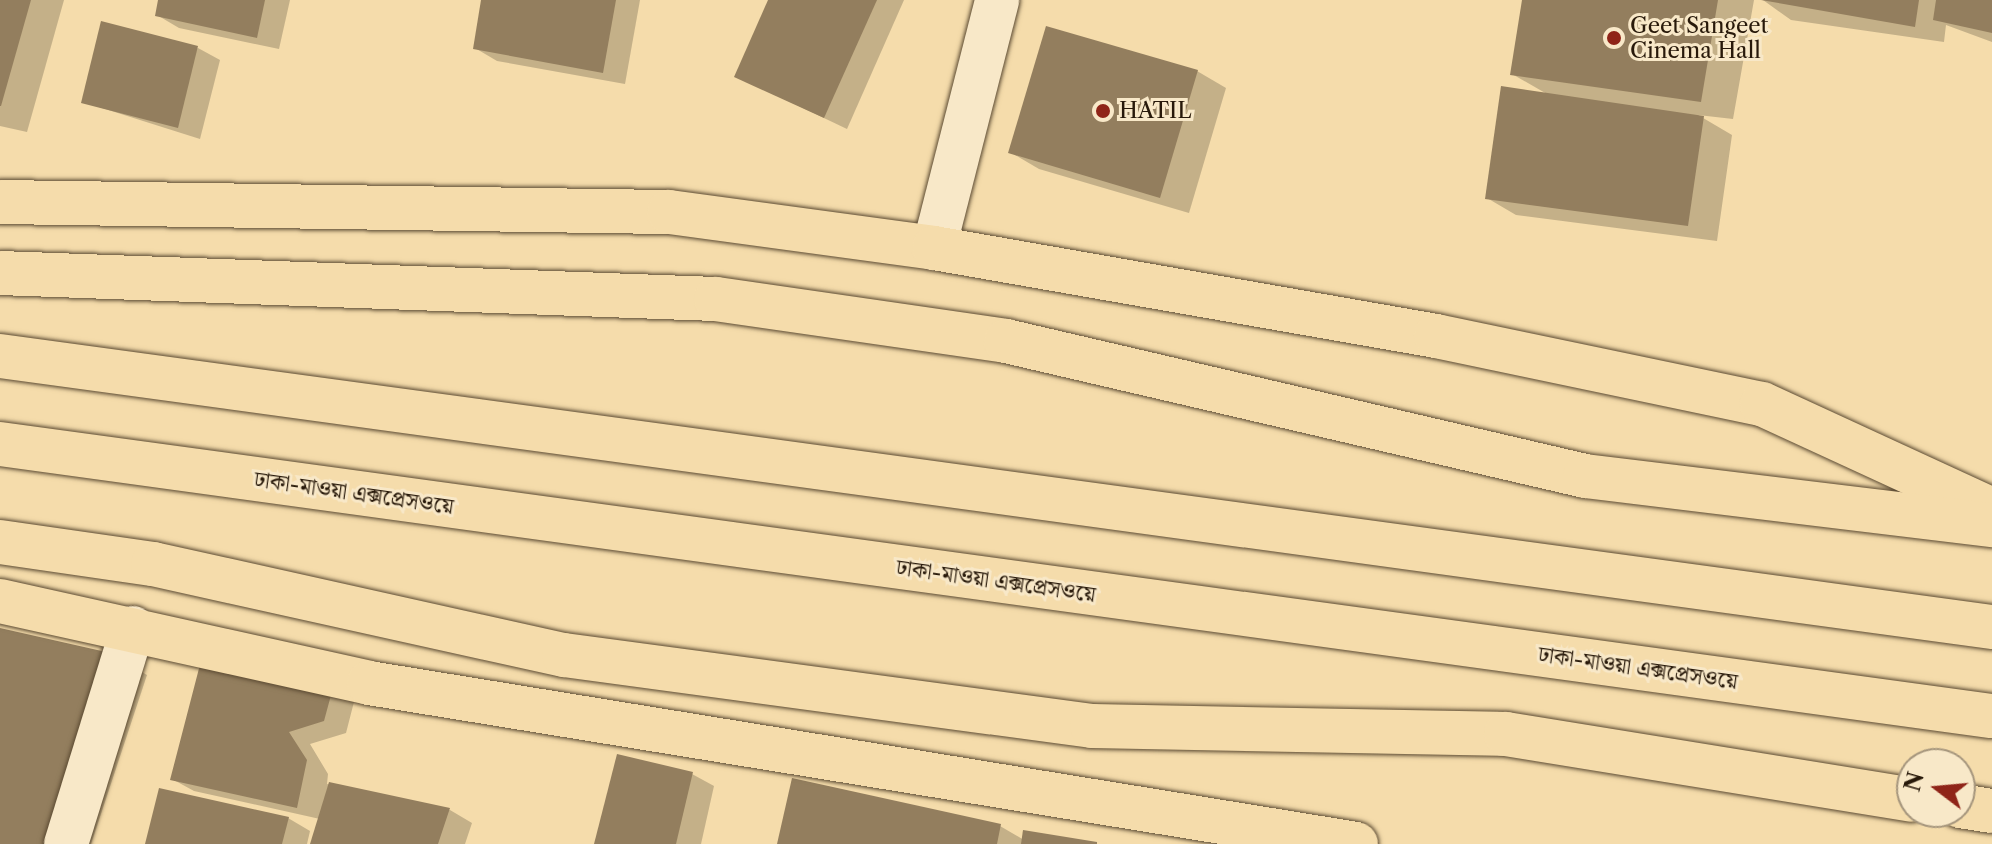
<!DOCTYPE html>
<html>
<head>
<meta charset="utf-8">
<style>
  body { margin:0 }
  #map { position:relative; width:1992px; height:844px; overflow:hidden; background:#f5dcab; font-family:"Libre Caslon Text","Noto Serif Bengali",serif }
  div>[style] { position:absolute }
  .shadow>* { inset:0; background:#0003 }
  .building>* { inset:0; background:#937e5e }
  .roads { filter:drop-shadow(0 0 2px #5b4a32) drop-shadow(0 0 2px #5b4a32) }
  .minor>* { height:44px; margin:-22px; padding:0 22px; transform-origin:22px; border-radius:22px; background:#f8e8c8 }
  .highway>* { height:44px; margin:-22px; padding:0 22px; transform-origin:22px; border-radius:22px; background:#f5dcab }
  .dots>* { width:22px; height:22px; translate:-50% -50%; box-sizing:border-box; border:4px solid #f8e8c8; border-radius:50% }
  span { translate:-50% -50%; white-space:nowrap; text-align:center; line-height:1.15; -webkit-text-stroke:6px #f8e8c8; paint-order:stroke }
  .poi-label { font-size:22px; color:#28190a }
  .left { translate:0 -50%; text-align:left }
  .street-label { font-size:22px; color:#28190a }
  .north { position:absolute; left:1896px; top:748px; width:80px; height:80px; box-sizing:border-box; background:#f8e8c8; border:2px solid #a5957c; border-radius:50%; rotate:286deg; font-size:22px; font-weight:700; line-height:32px; text-align:center; color:#28190a }
  .north::after { content:''; display:block; margin:auto; width:28px; height:36px; background:#8f2418; clip-path:polygon(50% 0,100% 100%,50% 72%,0 100%) }
</style>
</head>
<body>
<div id="map">
  <div class="shadow">
    <i style="clip-path:polygon(0 0,64px 0,27px 132px,0 126px)"></i>
    <i style="clip-path:polygon(160px 0,290px 0,279px 49px,179px 28px,157px 15px)"></i>
    <i style="clip-path:polygon(484px 0,640px 0,625px 84px,497px 61px,475px 48px)"></i>
    <i style="clip-path:polygon(770px 0,904px 0,847px 129px,736px 76px)"></i>
    <i style="clip-path:polygon(1524px 0,1754px 0,1733px 119px,1698px 115px,1732px 135px,1717px 241px,1516px 215px,1487px 198px,1547px 94px,1512px 74px)"></i>
    <i style="clip-path:polygon(1763px 0,1992px 0,1992px 42px,1946px 25px,1944px 42px,1791px 20px)"></i>
    <i style="clip-path:polygon(198px 48px,220px 60px,200px 139px,83px 102px)"></i>
    <i style="clip-path:polygon(1197px 71px,1226px 88px,1189px 213px,1039px 169px,1010px 152px)"></i>
    <i style="clip-path:polygon(0 630px,114px 656px,147px 675px,91px 844px,0 844px)"></i>
    <i style="clip-path:polygon(204px 656px,355px 698px,346px 733px,310px 744px,328px 774px,327px 784px,450px 810px,472px 823px,465px 844px,313px 844px,320px 819px,194px 791px,172px 779px)"></i>
    <i style="clip-path:polygon(692px 774px,714px 786px,701px 844px,596px 844px)"></i>
    <i style="clip-path:polygon(288px 818px,310px 831px,307px 844px,147px 844px)"></i>
    <i style="clip-path:polygon(1000px 826px,1024px 840px,1094px 844px,779px 844px)"></i>
  </div>
  <div class="building">
    <i style="clip-path:polygon(0 0,31px 0,1px 106px,0 106px)"></i>
    <i style="clip-path:polygon(158px 0,265px 0,257px 38px,155px 16px)"></i>
    <i style="clip-path:polygon(481px 0,616px 0,603px 73px,473px 49px)"></i>
    <i style="clip-path:polygon(768px 0,877px 0,824px 118px,734px 77px)"></i>
    <i style="clip-path:polygon(1522px 0,1718px 0,1701px 102px,1510px 75px)"></i>
    <i style="clip-path:polygon(1761px 0,1919px 0,1915px 27px)"></i>
    <i style="clip-path:polygon(1936px 0,1992px 0,1992px 33px,1933px 20px)"></i>
    <i style="clip-path:polygon(101px 21px,198px 46px,178px 128px,81px 103px)"></i>
    <i style="clip-path:polygon(1046px 26px,1198px 70px,1160px 198px,1008px 153px)"></i>
    <i style="clip-path:polygon(1501px 86px,1704px 116px,1688px 226px,1485px 199px)"></i>
    <i style="clip-path:polygon(0 628px,115px 654px,52px 844px,0 844px)"></i>
    <i style="clip-path:polygon(203px 653px,334px 684px,324px 721px,289px 732px,307px 760px,297px 808px,170px 780px)"></i>
    <i style="clip-path:polygon(617px 754px,693px 772px,676px 844px,594px 844px)"></i>
    <i style="clip-path:polygon(792px 778px,1001px 824px,997px 844px,777px 844px)"></i>
    <i style="clip-path:polygon(329px 782px,450px 808px,438px 844px,310px 844px)"></i>
    <i style="clip-path:polygon(159px 788px,289px 817px,282px 844px,145px 844px)"></i>
    <i style="clip-path:polygon(1023px 830px,1097px 842px,1097px 844px,1021px 844px)"></i>
  </div>
  <div class="roads">
    <div class="minor">
      <i style="left:934px;top:248px;width:256px;rotate:-75.7deg"></i>
      <i style="left:66px;top:844px;width:226px;rotate:-72.8deg"></i>
    </div>
    <div class="highway">
      <i style="left:0;top:202px;width:669px;rotate:0.86deg"></i>
      <i style="left:669px;top:212px;width:267px;rotate:7.7deg"></i>
      <i style="left:934px;top:248px;width:510px;rotate:9.94deg"></i>
      <i style="left:1436px;top:336px;width:333px;rotate:11.8deg"></i>
      <i style="left:1762px;top:404px;width:253px;rotate:24.7deg"></i>
      <i style="left:0;top:273px;width:716px;rotate:2.08deg"></i>
      <i style="left:716px;top:299px;width:293px;rotate:8.2deg"></i>
      <i style="left:1006px;top:341px;width:595px;rotate:13.12deg"></i>
      <i style="left:1585px;top:476px;width:410px;rotate:6.9deg"></i>
      <i style="left:0;top:356px;width:2010px;rotate:7.75deg"></i>
      <i style="left:0;top:444px;width:2010px;rotate:7.78deg"></i>
      <i style="left:0;top:542px;width:155px;rotate:8.2deg"></i>
      <i style="left:153px;top:564px;width:421px;rotate:12.5deg"></i>
      <i style="left:564px;top:655px;width:533px;rotate:7.66deg"></i>
      <i style="left:1092px;top:726px;width:414px;rotate:1.1deg"></i>
      <i style="left:1506px;top:734px;width:411px;rotate:9.2deg"></i>
      <i style="left:0;top:601px;width:378px;rotate:12.5deg"></i>
      <i style="left:369px;top:683px;width:1000px;rotate:9.26deg"></i>
      <i style="left:1960px;top:806px;width:32px;rotate:9deg"></i>
    </div>
  </div>
  <div class="dots">
    <i style="left:1614px;top:38px;background:#8f2418"></i>
    <i style="left:1103px;top:111px;background:#8f2418"></i>
  </div>
  <div class="poi-label">
    <span class="left" style="left:1630px;top:38px">Geet Sangeet<br>Cinema Hall</span>
    <span class="left" style="left:1119px;top:111px">HATIL</span>
  </div>
  <div class="street-label">
    <span style="left:354px;top:493px;rotate:8deg">ঢাকা-মাওয়া এক্সপ্রেসওয়ে</span>
    <span style="left:996px;top:581px;rotate:8deg">ঢাকা-মাওয়া এক্সপ্রেসওয়ে</span>
    <span style="left:1638px;top:668px;rotate:8deg">ঢাকা-মাওয়া এক্সপ্রেসওয়ে</span>
  </div>
  <div class="north">N</div>
</div>
</body>
</html>
